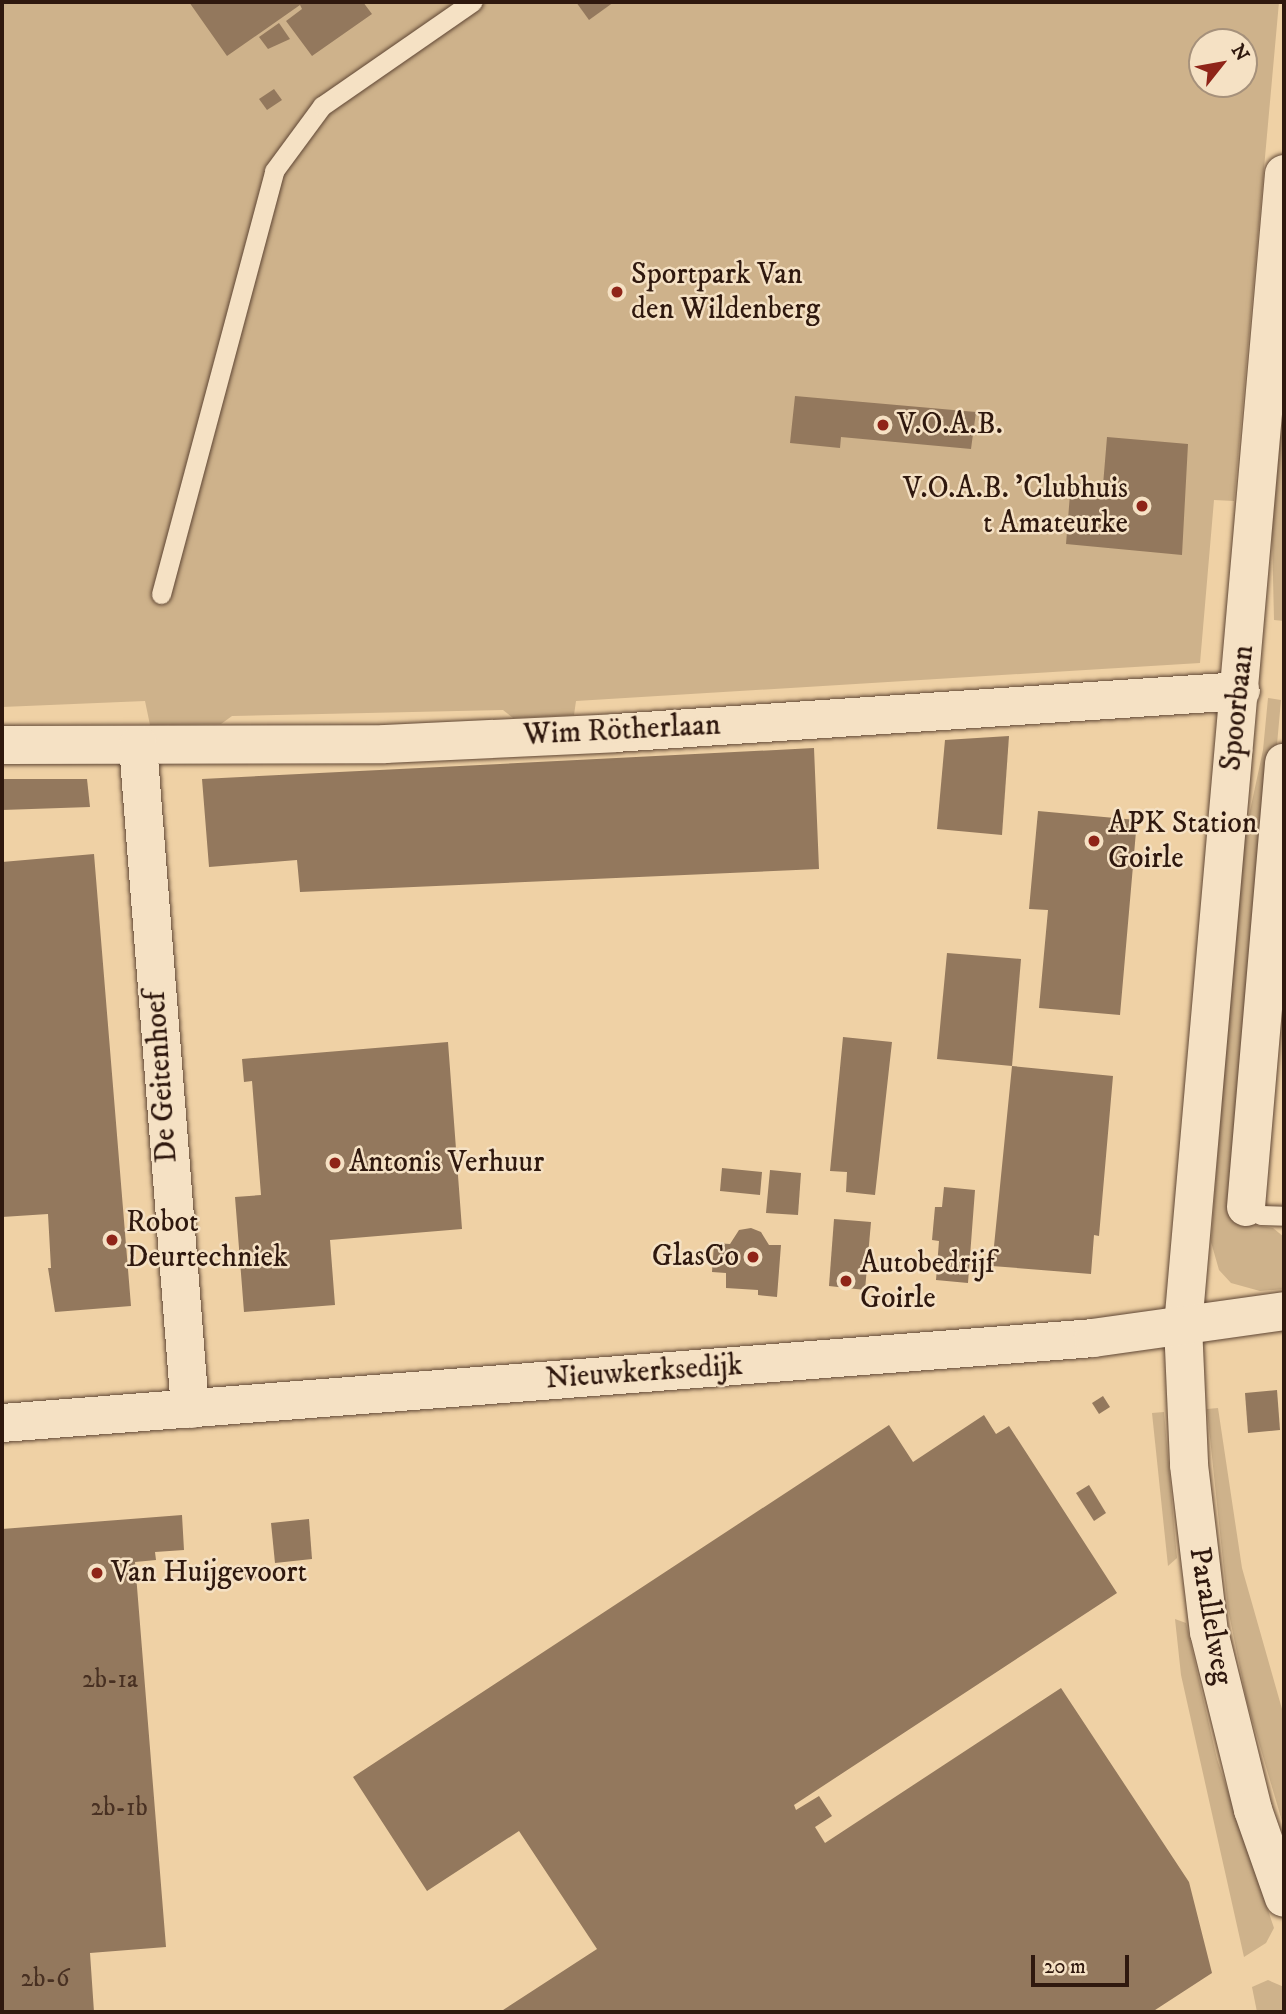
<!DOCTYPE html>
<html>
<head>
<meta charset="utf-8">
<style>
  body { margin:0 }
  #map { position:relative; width:1286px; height:2014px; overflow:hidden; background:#efd1a5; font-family:"IM FELL DW Pica",serif }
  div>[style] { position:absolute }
  .green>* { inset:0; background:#ceb28b }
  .building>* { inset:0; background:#93785d }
  .roads { filter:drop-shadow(0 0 2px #5f4634) drop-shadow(0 0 2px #5f4634) }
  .service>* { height:19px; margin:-9.5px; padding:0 9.5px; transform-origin:9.5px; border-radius:9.5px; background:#f5e1c4 }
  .minor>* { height:38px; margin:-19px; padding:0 19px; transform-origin:19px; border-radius:19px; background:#f5e1c4 }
  .tertiary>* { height:38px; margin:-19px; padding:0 19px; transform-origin:19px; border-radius:19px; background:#f5e1c4 }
  .dots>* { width:19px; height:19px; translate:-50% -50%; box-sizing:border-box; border:4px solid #f5e1c4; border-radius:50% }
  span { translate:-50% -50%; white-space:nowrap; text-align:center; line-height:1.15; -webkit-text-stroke:5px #f5e1c4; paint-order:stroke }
  .number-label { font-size:26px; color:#483022 }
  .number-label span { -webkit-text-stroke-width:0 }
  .poi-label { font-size:30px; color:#2f180e }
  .left { translate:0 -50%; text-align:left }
  .right { translate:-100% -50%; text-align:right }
  .street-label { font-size:30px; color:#2f180e }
  .frame { position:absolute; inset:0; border:4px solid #2f180e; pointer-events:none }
  .north { position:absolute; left:1188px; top:28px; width:70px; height:70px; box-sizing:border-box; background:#f5e1c4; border:2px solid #a6917b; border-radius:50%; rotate:59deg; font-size:19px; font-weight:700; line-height:28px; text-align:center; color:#2f180e }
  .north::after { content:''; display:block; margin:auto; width:24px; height:32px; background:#8f2418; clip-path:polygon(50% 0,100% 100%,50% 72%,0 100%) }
  .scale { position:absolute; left:1031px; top:1955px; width:98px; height:32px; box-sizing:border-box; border:4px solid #2f180e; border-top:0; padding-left:9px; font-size:21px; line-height:24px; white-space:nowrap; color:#2f180e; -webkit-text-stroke:5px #f5e1c4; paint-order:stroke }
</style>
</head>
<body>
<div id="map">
  <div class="green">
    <i style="clip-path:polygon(evenodd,2px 2px,1279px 2px,1234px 501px,1214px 500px,1200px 663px,576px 701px,574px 715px,513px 718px,503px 710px,232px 716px,221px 724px,150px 725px,145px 701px,2px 707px,2px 2px,1202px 42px,1244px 42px,1244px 84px,1202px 84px,1202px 42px)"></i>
    <i style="clip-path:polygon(1284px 395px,1284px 621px,1274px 620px,1272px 534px)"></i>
    <i style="clip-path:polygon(1268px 698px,1281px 700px,1237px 1192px,1245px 1224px,1273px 1228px,1284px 1237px,1284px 1289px,1260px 1291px,1231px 1283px,1219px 1270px,1211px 1242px,1241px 853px,1263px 750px)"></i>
    <i style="clip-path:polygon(1218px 1408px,1242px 1568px,1284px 1716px,1284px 1828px,1247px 1702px,1228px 1609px,1207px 1409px)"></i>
    <i style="clip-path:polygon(1164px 1412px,1177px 1558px,1168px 1566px,1152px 1413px)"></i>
    <i style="clip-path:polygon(1175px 1619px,1186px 1623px,1217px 1759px,1274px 1928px,1266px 1943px,1244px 1957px,1181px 1675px)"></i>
    <i style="clip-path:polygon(1268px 1980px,1284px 1987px,1284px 2012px,1257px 2012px,1252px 1987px)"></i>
  </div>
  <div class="building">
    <i style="clip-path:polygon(189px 2px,363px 2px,372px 14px,312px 56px,286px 21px,302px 9px,300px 5px,227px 56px)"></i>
    <i style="clip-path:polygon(576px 2px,614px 2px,589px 20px)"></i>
    <i style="clip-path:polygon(279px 23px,290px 39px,268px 49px,259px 37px)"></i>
    <i style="clip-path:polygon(274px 89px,282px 100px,267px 110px,259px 99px)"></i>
    <i style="clip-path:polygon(795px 396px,976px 412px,971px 449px,841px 437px,840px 448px,790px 443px)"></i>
    <i style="clip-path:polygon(1107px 437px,1188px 444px,1182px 555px,1066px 544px,1071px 482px,1103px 485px)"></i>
    <i style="clip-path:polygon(1009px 736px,1002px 835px,937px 829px,945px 740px)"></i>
    <i style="clip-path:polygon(814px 748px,819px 869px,300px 892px,297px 860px,209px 867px,202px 779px)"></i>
    <i style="clip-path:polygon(2px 779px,87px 779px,90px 807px,2px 810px)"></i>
    <i style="clip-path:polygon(1038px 811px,1137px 820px,1120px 1015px,1039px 1008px,1048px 910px,1029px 909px)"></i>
    <i style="clip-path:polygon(94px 854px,131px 1306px,55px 1312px,48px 1268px,51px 1268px,48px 1214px,2px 1217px,2px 862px)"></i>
    <i style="clip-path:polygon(947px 953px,1021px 959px,1012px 1066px,937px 1059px)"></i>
    <i style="clip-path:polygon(843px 1037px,892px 1042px,875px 1195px,846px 1192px,847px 1172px,830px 1171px)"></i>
    <i style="clip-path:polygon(448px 1042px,462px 1229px,330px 1240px,335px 1305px,244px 1312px,235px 1197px,261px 1195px,252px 1081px,244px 1082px,242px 1059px)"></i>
    <i style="clip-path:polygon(1012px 1066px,1113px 1076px,1099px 1236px,1094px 1235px,1091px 1274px,992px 1266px)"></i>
    <i style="clip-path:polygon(722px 1168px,762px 1172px,760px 1195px,720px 1191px)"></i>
    <i style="clip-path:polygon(770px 1170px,801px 1173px,798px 1215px,766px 1213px)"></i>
    <i style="clip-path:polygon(944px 1187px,975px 1190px,968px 1283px,936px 1280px,939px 1241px,932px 1240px,935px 1207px,942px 1207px)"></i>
    <i style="clip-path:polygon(834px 1219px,871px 1222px,865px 1290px,829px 1286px)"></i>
    <i style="clip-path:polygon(751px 1228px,761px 1232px,769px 1245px,781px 1245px,777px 1297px,758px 1295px,758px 1290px,726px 1288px,726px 1273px,712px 1272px,714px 1243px,730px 1244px,739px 1230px)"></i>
    <i style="clip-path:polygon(1277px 1390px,1280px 1430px,1248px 1433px,1245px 1393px)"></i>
    <i style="clip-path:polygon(1103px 1396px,1110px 1407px,1099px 1414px,1092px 1403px)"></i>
    <i style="clip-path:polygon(984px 1415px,996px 1434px,1009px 1426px,1117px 1593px,794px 1805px,796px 1810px,819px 1796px,832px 1816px,815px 1827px,825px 1843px,1061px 1688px,1189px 1882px,1212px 1973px,1152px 2012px,500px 2012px,597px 1949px,519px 1831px,427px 1891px,353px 1777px,889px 1425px,913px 1462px)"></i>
    <i style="clip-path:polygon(1089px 1485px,1106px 1513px,1094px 1521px,1076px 1493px)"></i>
    <i style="clip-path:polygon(182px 1515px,184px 1550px,155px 1552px,156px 1560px,135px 1562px,166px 1947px,90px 1953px,94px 2012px,2px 2012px,2px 1529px)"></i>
    <i style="clip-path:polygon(309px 1519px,312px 1559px,275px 1563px,271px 1523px)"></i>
    <i style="clip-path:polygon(245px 1566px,257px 1566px,258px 1578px,245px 1579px)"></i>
  </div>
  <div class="roads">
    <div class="service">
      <i style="left:161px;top:594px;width:438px;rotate:-75deg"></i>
      <i style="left:274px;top:171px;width:81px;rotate:-53.6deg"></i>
      <i style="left:322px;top:106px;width:183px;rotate:-34.7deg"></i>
      <i style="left:1246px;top:1207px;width:17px;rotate:28deg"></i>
      <i style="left:1261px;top:1215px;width:23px;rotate:2deg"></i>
    </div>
    <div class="minor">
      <i style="left:2px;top:745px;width:383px;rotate:-0.1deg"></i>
      <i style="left:385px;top:744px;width:230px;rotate:-2.7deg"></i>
      <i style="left:615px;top:733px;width:627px;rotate:-3.84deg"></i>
      <i style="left:138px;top:745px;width:666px;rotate:85.52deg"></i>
      <i style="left:1246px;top:1207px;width:446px;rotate:-85.1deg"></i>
    </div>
    <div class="tertiary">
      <i style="left:1284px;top:174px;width:1155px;rotate:95.01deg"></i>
      <i style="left:1183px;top:1325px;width:140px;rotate:87.5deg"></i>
      <i style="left:1189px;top:1465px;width:168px;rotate:83.2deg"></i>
      <i style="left:1209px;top:1632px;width:183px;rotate:76.1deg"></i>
      <i style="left:1253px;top:1810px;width:93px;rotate:70.6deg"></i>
      <i style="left:2px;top:1423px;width:1094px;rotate:-4.45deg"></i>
      <i style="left:1093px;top:1338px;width:193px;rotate:-8deg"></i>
    </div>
  </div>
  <div class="dots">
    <i style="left:617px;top:292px;background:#8f2418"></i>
    <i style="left:883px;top:425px;background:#8f2418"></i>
    <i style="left:1142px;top:506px;background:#8f2418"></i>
    <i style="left:1094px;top:841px;background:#8f2418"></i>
    <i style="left:335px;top:1163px;background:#8f2418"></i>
    <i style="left:112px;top:1240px;background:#8f2418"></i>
    <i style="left:753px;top:1257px;background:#8f2418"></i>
    <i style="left:846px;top:1281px;background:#8f2418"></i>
    <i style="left:97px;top:1573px;background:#8f2418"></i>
  </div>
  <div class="number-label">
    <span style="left:110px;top:1680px">2b-1a</span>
    <span style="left:119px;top:1808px">2b-1b</span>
    <span style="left:45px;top:1979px">2b-6</span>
  </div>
  <div class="poi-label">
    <span class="left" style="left:631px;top:292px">Sportpark Van<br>den Wildenberg</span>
    <span class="left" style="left:897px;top:425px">V.O.A.B.</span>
    <span class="right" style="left:1128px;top:506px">V.O.A.B. 'Clubhuis<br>t Amateurke</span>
    <span class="left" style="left:1108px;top:841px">APK Station<br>Goirle</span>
    <span class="left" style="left:349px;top:1163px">Antonis Verhuur</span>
    <span class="left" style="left:126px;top:1240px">Robot<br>Deurtechniek</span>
    <span class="right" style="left:739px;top:1257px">GlasCo</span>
    <span class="left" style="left:860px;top:1281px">Autobedrijf<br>Goirle</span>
    <span class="left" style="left:111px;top:1573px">Van Huijgevoort</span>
  </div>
  <div class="street-label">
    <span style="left:1238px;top:708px;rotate:-84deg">Spoorbaan</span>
    <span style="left:622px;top:731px;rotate:-3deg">Wim Rötherlaan</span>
    <span style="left:162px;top:1077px;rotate:-94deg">De Geitenhoef</span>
    <span style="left:644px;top:1373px;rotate:-4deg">Nieuwkerksedijk</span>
    <span style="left:1210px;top:1616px;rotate:80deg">Parallelweg</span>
  </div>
  <div class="frame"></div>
  <div class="north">N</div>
  <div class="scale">20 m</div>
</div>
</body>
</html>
